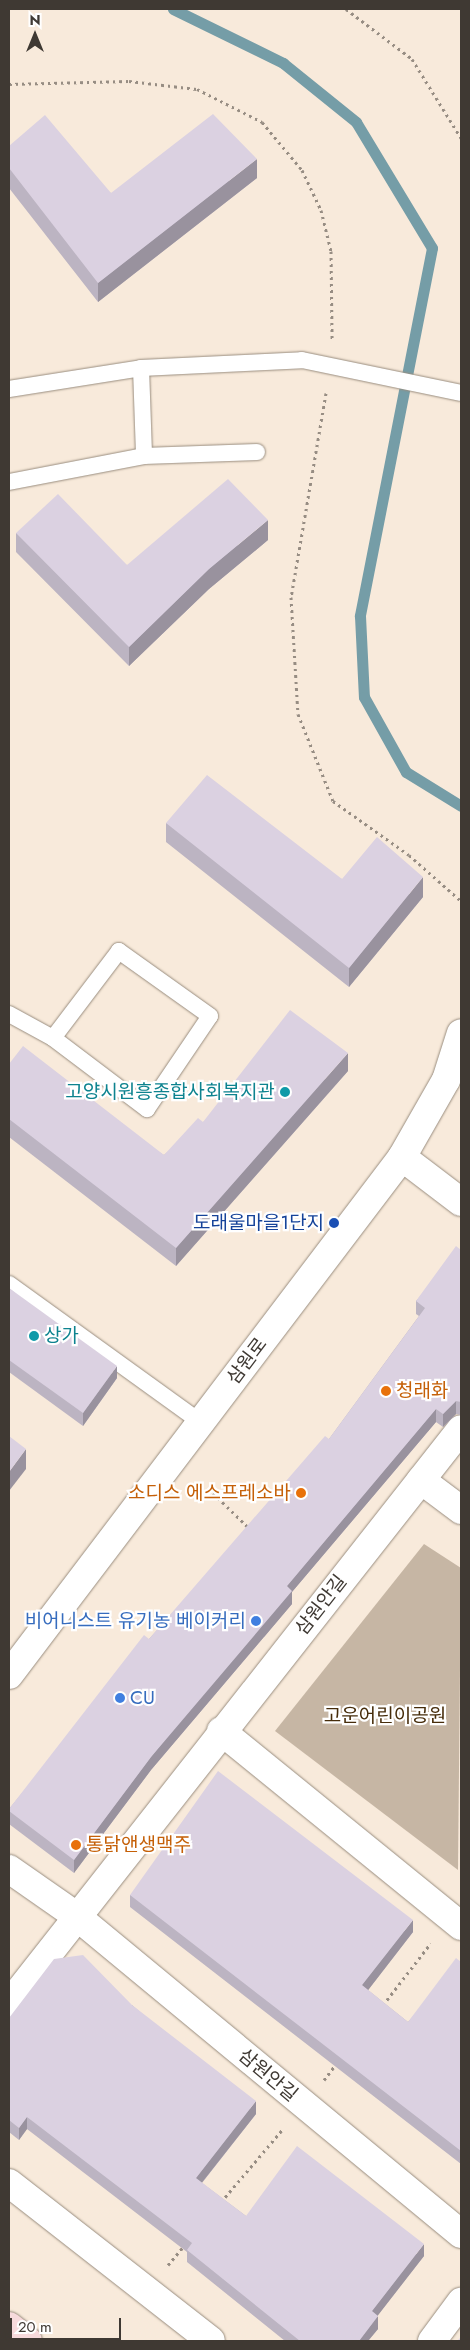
<!DOCTYPE html>
<html>
<head>
<meta charset="utf-8">
<style>
  body { margin:0 }
  #map { position:relative; width:470px; height:2350px; overflow:hidden; background:#f8eadb; font-family:Jost,"Noto Sans KR",sans-serif }
  div>[style] { position:absolute }
  .green>* { inset:0; background:#c6b6a4 }
  .stream>* { height:11px; margin:-5.5px; padding:0 5.5px; transform-origin:5.5px; border-radius:5.5px; background:#759da7 }
  .path>* { height:3px; margin-top:-1.5px; transform-origin:0; background:repeating-linear-gradient(90deg,#978d83 0 2.5px,transparent 0 6.5px) }
  .roads { filter:drop-shadow(0 0 1px #998d7f) drop-shadow(0 0 1px #998d7f) }
  .service>* { height:16px; margin:-8px; padding:0 8px; transform-origin:8px; border-radius:8px; background:#fff }
  .minor>* { height:28px; margin:-14px; padding:0 14px; transform-origin:14px; border-radius:14px; background:#fff }
  .secondary>* { height:28px; margin:-14px; padding:0 14px; transform-origin:14px; border-radius:14px; background:#fff }
  .primary>* { height:28px; margin:-14px; padding:0 14px; transform-origin:14px; border-radius:14px; background:#f7dadc }
  .wall>* { inset:0; background:#bcb4c2 }
  .shaded-wall>* { inset:0; background:#99929e }
  .building>* { inset:0; background:#dbd1e1 }
  .dots>* { width:14px; height:14px; translate:-50% -50%; box-sizing:border-box; border:2px solid #fff; border-radius:50% }
  span { translate:-50% -50%; white-space:nowrap; text-align:center; line-height:1.15; -webkit-text-stroke:4.5px #fff; paint-order:stroke }
  .culture-label { font-size:19px; color:#0d838f }
  .right { translate:-100% -50%; text-align:right }
  .left { translate:0 -50%; text-align:left }
  .transit-label { font-size:19px; color:#164399 }
  .street-label { font-size:19px; color:#3f3933 }
  .food-label { font-size:19px; color:#c56008 }
  .shop-label { font-size:19px; color:#366cbe }
  .park-label { font-size:19px; color:#462c0a }
  .frame { position:absolute; inset:0; border:10px solid #3f3933; pointer-events:none }
  .north { position:absolute; left:10px; top:10px; width:50px; height:50px; -webkit-text-stroke:4px #fff; paint-order:stroke; rotate:0deg; font-size:14px; font-weight:700; line-height:20px; text-align:center; color:#3f3933 }
  .north::after { content:''; display:block; margin:auto; width:18px; height:22px; background:#3f3933; clip-path:polygon(50% 0,100% 100%,50% 72%,0 100%) }
  .scale { position:absolute; left:10px; top:2318px; width:111px; height:22px; box-sizing:border-box; border:2px solid #3f3933; border-top:0; padding-left:6px; font-size:15px; line-height:18px; white-space:nowrap; color:#3f3933; -webkit-text-stroke:4px #fff; paint-order:stroke }
</style>
</head>
<body>
<div id="map">
  <div class="green">
    <i style="clip-path:polygon(424px 1544px,461px 1568px,458px 1870px,275px 1731px)"></i>
  </div>
  <div class="stream">
    <i style="left:173px;top:9px;width:123px;rotate:26.1deg"></i>
    <i style="left:283px;top:63px;width:94px;rotate:38.9deg"></i>
    <i style="left:356px;top:122px;width:147px;rotate:58.9deg"></i>
    <i style="left:432px;top:248px;width:375px;rotate:101.1deg"></i>
    <i style="left:360px;top:616px;width:81px;rotate:87.2deg"></i>
    <i style="left:364px;top:697px;width:86px;rotate:60.8deg"></i>
    <i style="left:406px;top:772px;width:65px;rotate:31.7deg"></i>
  </div>
  <div class="path">
    <i style="left:346px;top:9px;width:83px;rotate:37.1deg"></i>
    <i style="left:412px;top:59px;width:93px;rotate:58.2deg"></i>
    <i style="left:9px;top:84px;width:120px;rotate:-1.4deg"></i>
    <i style="left:129px;top:81px;width:68px;rotate:6.7deg"></i>
    <i style="left:197px;top:89px;width:73px;rotate:26.9deg"></i>
    <i style="left:262px;top:122px;width:62px;rotate:50.2deg"></i>
    <i style="left:302px;top:170px;width:44px;rotate:64.6deg"></i>
    <i style="left:321px;top:210px;width:42px;rotate:76.3deg"></i>
    <i style="left:331px;top:251px;width:88px;rotate:89.3deg"></i>
    <i style="left:326px;top:393px;width:207px;rotate:99.7deg"></i>
    <i style="left:291px;top:597px;width:117px;rotate:86.6deg"></i>
    <i style="left:298px;top:714px;width:94px;rotate:68.1deg"></i>
    <i style="left:333px;top:801px;width:93px;rotate:35.4deg"></i>
    <i style="left:409px;top:855px;width:69px;rotate:41.5deg"></i>
    <i style="left:213px;top:1493px;width:49px;rotate:44.2deg"></i>
    <i style="left:383px;top:2005px;width:78px;rotate:-52.3deg"></i>
    <i style="left:324px;top:2080px;width:21px;rotate:-53deg"></i>
    <i style="left:221px;top:2202px;width:96px;rotate:-49.7deg"></i>
    <i style="left:168px;top:2265px;width:26px;rotate:-50deg"></i>
  </div>
  <div class="roads">
    <div class="service">
      <i style="left:141px;top:368px;width:88px;rotate:88deg"></i>
      <i style="left:9px;top:389px;width:134px;rotate:-9deg"></i>
      <i style="left:141px;top:368px;width:161px;rotate:-2.8deg"></i>
      <i style="left:302px;top:360px;width:162px;rotate:11.7deg"></i>
      <i style="left:9px;top:482px;width:137px;rotate:-10.9deg"></i>
      <i style="left:144px;top:456px;width:113px;rotate:-2deg"></i>
      <i style="left:9px;top:1014px;width:50px;rotate:28.6deg"></i>
      <i style="left:53px;top:1038px;width:118px;rotate:37.1deg"></i>
      <i style="left:147px;top:1109px;width:112px;rotate:-55.9deg"></i>
      <i style="left:210px;top:1016px;width:112px;rotate:-144.5deg"></i>
      <i style="left:119px;top:951px;width:109px;rotate:127.2deg"></i>
      <i style="left:9px;top:1284px;width:236px;rotate:35.8deg"></i>
    </div>
    <div class="minor">
      <i style="left:402px;top:1157px;width:74px;rotate:37.3deg"></i>
      <i style="left:421px;top:1480px;width:50px;rotate:36.9deg"></i>
      <i style="left:221px;top:1731px;width:309px;rotate:39.1deg"></i>
      <i style="left:9px;top:1869px;width:80px;rotate:34.9deg"></i>
      <i style="left:75px;top:1915px;width:501px;rotate:39.57deg"></i>
      <i style="left:9px;top:2004px;width:731px;rotate:-51.83deg"></i>
      <i style="left:9px;top:2183px;width:256px;rotate:38deg"></i>
      <i style="left:432px;top:2341px;width:49px;rotate:-53.4deg"></i>
    </div>
    <div class="secondary">
      <i style="left:9px;top:1675px;width:650px;rotate:-52.81deg"></i>
      <i style="left:402px;top:1157px;width:89px;rotate:-60.3deg"></i>
      <i style="left:446px;top:1080px;width:49px;rotate:-72.3deg"></i>
    </div>
    <div class="primary">
      <i style="left:9px;top:2326px;width:24px;rotate:38deg"></i>
    </div>
  </div>
  <div class="wall">
    <i style="clip-path:polygon(9px 146px,111px 193px,257px 178px,98px 302px,9px 188px)"></i>
    <i style="clip-path:polygon(16px 533px,127px 565px,268px 540px,209px 589px,129px 666px,16px 552px)"></i>
    <i style="clip-path:polygon(166px 823px,342px 879px,423px 897px,349px 987px,166px 842px)"></i>
    <i style="clip-path:polygon(9px 1064px,164px 1155px,203px 1122px,348px 1071px,176px 1266px,9px 1137px)"></i>
    <i style="clip-path:polygon(461px 1250px,461px 1415px,456px 1414px,443px 1427px,436px 1422px,292px 1592px,292px 1604px,151px 1770px,74px 1873px,9px 1824px,9px 1809px,149px 1639px,329px 1439px,419px 1316px,416px 1314px,416px 1301px)"></i>
    <i style="clip-path:polygon(9px 1288px,117px 1378px,83px 1426px,9px 1372px)"></i>
    <i style="clip-path:polygon(130px 1895px,413px 1932px,368px 1990px,408px 2022px,461px 1962px,461px 2164px,130px 1907px)"></i>
    <i style="clip-path:polygon(132px 2005px,256px 2114px,202px 2183px,246px 2216px,424px 2256px,377px 2316px,378px 2329px,368px 2341px,285px 2341px,187px 2262px,187px 2252px,27px 2129px,19px 2140px,9px 2132px,9px 2018px)"></i>
  </div>
  <div class="shaded-wall">
    <i style="clip-path:polygon(257px 159px,257px 178px,98px 302px,98px 283px)"></i>
    <i style="clip-path:polygon(268px 520px,268px 540px,209px 589px,129px 666px,129px 647px,209px 569px)"></i>
    <i style="clip-path:polygon(423px 877px,423px 897px,349px 987px,349px 968px)"></i>
    <i style="clip-path:polygon(348px 1053px,348px 1071px,176px 1266px,176px 1248px)"></i>
    <i style="clip-path:polygon(117px 1366px,117px 1378px,83px 1426px,83px 1413px)"></i>
    <i style="clip-path:polygon(456px 1401px,456px 1414px,443px 1427px,443px 1414px)"></i>
    <i style="clip-path:polygon(436px 1409px,436px 1422px,292px 1592px,292px 1604px,151px 1770px,74px 1873px,74px 1860px,151px 1757px,287px 1586px)"></i>
    <i style="clip-path:polygon(26px 1449px,26px 1469px,9px 1491px,9px 1472px)"></i>
    <i style="clip-path:polygon(413px 1920px,413px 1932px,362px 1998px,362px 1985px)"></i>
    <i style="clip-path:polygon(256px 2101px,256px 2114px,196px 2190px,196px 2178px)"></i>
    <i style="clip-path:polygon(27px 2117px,27px 2129px,19px 2140px,19px 2128px)"></i>
    <i style="clip-path:polygon(424px 2244px,424px 2256px,372px 2323px,372px 2311px)"></i>
    <i style="clip-path:polygon(378px 2316px,378px 2329px,368px 2341px,359px 2341px)"></i>
  </div>
  <div class="building">
    <i style="clip-path:polygon(213px 114px,257px 159px,98px 283px,9px 168px,9px 146px,45px 115px,111px 193px)"></i>
    <i style="clip-path:polygon(228px 479px,268px 520px,209px 569px,129px 647px,16px 533px,58px 494px,127px 565px)"></i>
    <i style="clip-path:polygon(207px 775px,342px 879px,377px 837px,423px 877px,349px 968px,166px 823px)"></i>
    <i style="clip-path:polygon(290px 1010px,348px 1053px,176px 1248px,9px 1119px,9px 1064px,23px 1046px,164px 1155px,198px 1118px,203px 1122px)"></i>
    <i style="clip-path:polygon(456px 1246px,461px 1250px,461px 1402px,456px 1401px,443px 1414px,436px 1409px,287px 1586px,292px 1591px,151px 1757px,74px 1860px,9px 1811px,9px 1809px,144px 1635px,149px 1639px,325px 1436px,329px 1439px,425px 1308px,416px 1301px)"></i>
    <i style="clip-path:polygon(9px 1288px,117px 1366px,83px 1413px,9px 1360px)"></i>
    <i style="clip-path:polygon(9px 1436px,26px 1449px,9px 1472px)"></i>
    <i style="clip-path:polygon(218px 1771px,413px 1920px,362px 1985px,408px 2022px,456px 1958px,461px 1962px,461px 2151px,130px 1895px)"></i>
    <i style="clip-path:polygon(83px 1955px,132px 2005px,256px 2101px,196px 2178px,246px 2216px,297px 2146px,424px 2244px,372px 2311px,378px 2316px,359px 2341px,300px 2341px,187px 2250px,192px 2243px,27px 2117px,19px 2128px,9px 2120px,9px 2018px,54px 1959px)"></i>
    <i style="clip-path:polygon(461px 2337px,461px 2341px,457px 2341px)"></i>
  </div>
  <div class="dots">
    <i style="left:285px;top:1092px;background:#0f9aa8"></i>
    <i style="left:334px;top:1223px;background:#1a4fb4"></i>
    <i style="left:34px;top:1336px;background:#0f9aa8"></i>
    <i style="left:386px;top:1391px;background:#e8710a"></i>
    <i style="left:301px;top:1493px;background:#e8710a"></i>
    <i style="left:256px;top:1621px;background:#3f7fe0"></i>
    <i style="left:120px;top:1698px;background:#3f7fe0"></i>
    <i style="left:76px;top:1845px;background:#e8710a"></i>
  </div>
  <div class="culture-label">
    <span class="right" style="left:275px;top:1092px">고양시원흥종합사회복지관</span>
    <span class="left" style="left:44px;top:1336px">상가</span>
  </div>
  <div class="transit-label">
    <span class="right" style="left:324px;top:1223px">도래울마을1단지</span>
  </div>
  <div class="street-label">
    <span style="left:247px;top:1361px;rotate:-53deg">삼원로</span>
    <span style="left:321px;top:1605px;rotate:-52deg">삼원안길</span>
    <span style="left:268px;top:2075px;rotate:40deg">삼원안길</span>
  </div>
  <div class="food-label">
    <span class="left" style="left:396px;top:1391px">청래화</span>
    <span class="right" style="left:291px;top:1493px">소디스 에스프레소바</span>
    <span class="left" style="left:86px;top:1845px">통닭앤생맥주</span>
  </div>
  <div class="shop-label">
    <span class="right" style="left:246px;top:1621px">비어니스트 유기농 베이커리</span>
    <span class="left" style="left:130px;top:1698px">CU</span>
  </div>
  <div class="park-label">
    <span style="left:385px;top:1716px">고운어린이공원</span>
  </div>
  <div class="frame"></div>
  <div class="north">N</div>
  <div class="scale">20 m</div>
</div>
</body>
</html>
